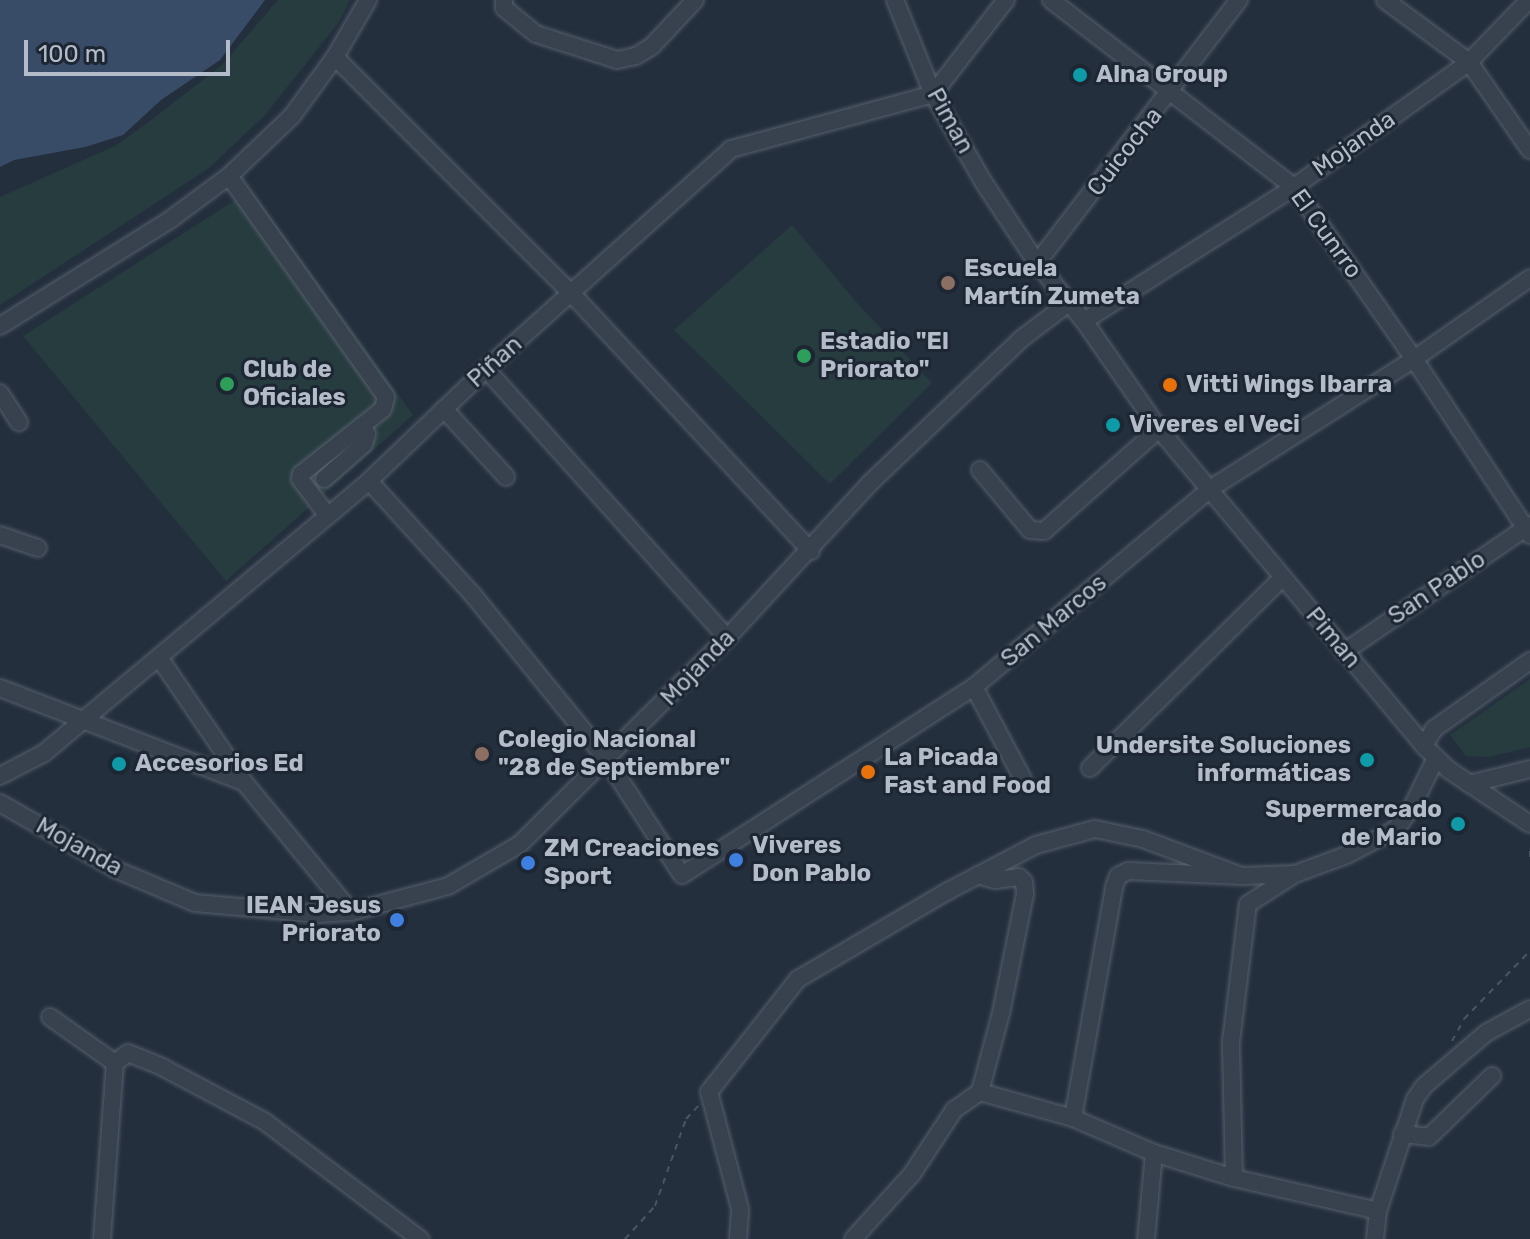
<!DOCTYPE html>
<html>
<head>
<meta charset="utf-8">
<style>
  body { margin:0 }
  #map { position:relative; width:1530px; height:1239px; overflow:hidden; background:#242f3e; font-family:Rubik,sans-serif }
  div>[style] { position:absolute }
  .green>* { inset:0; background:#263c3f }
  .water>* { inset:0; background:#394c67 }
  .path>* { height:2px; margin-top:-1px; transform-origin:0; background:repeating-linear-gradient(90deg,#44595c 0 6px,transparent 0 12px) }
  .roads { filter:drop-shadow(0 0 2px #565f6c) drop-shadow(0 0 2px #565f6c) }
  .minor>* { height:16px; margin:-8px; padding:0 8px; transform-origin:8px; border-radius:8px; background:#38414e }
  .dots>* { width:22px; height:22px; translate:-50% -50%; box-sizing:border-box; border:4px solid #1d2633; border-radius:50% }
  span { translate:-50% -50%; white-space:nowrap; text-align:center; line-height:1.15; -webkit-text-stroke:6px #1d2633; paint-order:stroke }
  .poi-label { font-size:24px; color:#b4bcc9; font-weight:700 }
  .left { translate:0 -50%; text-align:left }
  .right { translate:-100% -50%; text-align:right }
  .street-label { font-size:24px; color:#b4bcc9 }
  .scale { position:absolute; left:24px; top:40px; width:206px; height:36px; box-sizing:border-box; border:4px solid #b4bcc9; border-top:0; padding-left:10px; font-size:24px; line-height:28px; white-space:nowrap; color:#b4bcc9; -webkit-text-stroke:6px #1d2633; paint-order:stroke }
</style>
</head>
<body>
<div id="map">
  <div class="green">
    <i style="clip-path:polygon(278px 0,350px 0,339px 22px,265px 115px,209px 168px,0 305px,0 197px,115px 146px,146px 124px,222px 65px)"></i>
    <i style="clip-path:polygon(251px 190px,413px 415px,226px 581px,23px 336px)"></i>
    <i style="clip-path:polygon(792px 225px,856px 302px,932px 383px,830px 484px,674px 330px)"></i>
    <i style="clip-path:polygon(1530px 679px,1530px 747px,1489px 757px,1466px 756px,1450px 735px)"></i>
  </div>
  <div class="water">
    <i style="clip-path:polygon(0 0,265px 0,220px 60px,161px 100px,123px 135px,85px 147px,14px 160px,0 167px)"></i>
  </div>
  <div class="path">
    <i style="left:1530px;top:851px;width:9px;rotate:90deg"></i>
    <i style="left:1452px;top:1041px;width:25px;rotate:-61deg"></i>
    <i style="left:1464px;top:1019px;width:95px;rotate:-45.9deg"></i>
    <i style="left:625px;top:1239px;width:45px;rotate:-47.7deg"></i>
    <i style="left:655px;top:1206px;width:92px;rotate:-70.4deg"></i>
    <i style="left:686px;top:1119px;width:18px;rotate:-47deg"></i>
  </div>
  <div class="roads">
    <div class="minor">
      <i style="left:504px;top:0;width:8px;rotate:90deg"></i>
      <i style="left:504px;top:8px;width:41px;rotate:39.1deg"></i>
      <i style="left:536px;top:34px;width:85px;rotate:17.8deg"></i>
      <i style="left:617px;top:60px;width:19px;rotate:-12deg"></i>
      <i style="left:636px;top:56px;width:19px;rotate:-32deg"></i>
      <i style="left:652px;top:46px;width:63px;rotate:-46.9deg"></i>
      <i style="left:895px;top:0;width:101px;rotate:68deg"></i>
      <i style="left:933px;top:94px;width:103px;rotate:60.2deg"></i>
      <i style="left:984px;top:183px;width:96px;rotate:56.5deg"></i>
      <i style="left:1037px;top:263px;width:75px;rotate:51deg"></i>
      <i style="left:1084px;top:321px;width:131px;rotate:55.2deg"></i>
      <i style="left:1159px;top:429px;width:413px;rotate:50.1deg"></i>
      <i style="left:1424px;top:746px;width:35px;rotate:44deg"></i>
      <i style="left:1449px;top:770px;width:97px;rotate:33.7deg"></i>
      <i style="left:1051px;top:0;width:307px;rotate:37.6deg"></i>
      <i style="left:1294px;top:187px;width:210px;rotate:55.1deg"></i>
      <i style="left:1414px;top:359px;width:211px;rotate:56.6deg"></i>
      <i style="left:1385px;top:0;width:104px;rotate:36.4deg"></i>
      <i style="left:1469px;top:62px;width:107px;rotate:55.3deg"></i>
      <i style="left:335px;top:57px;width:335px;rotate:45deg"></i>
      <i style="left:572px;top:294px;width:351px;rotate:47.1deg"></i>
      <i style="left:229px;top:176px;width:271px;rotate:54.6deg"></i>
      <i style="left:386px;top:397px;width:12px;rotate:104deg"></i>
      <i style="left:383px;top:409px;width:105px;rotate:141.6deg"></i>
      <i style="left:301px;top:474px;width:5px;rotate:101deg"></i>
      <i style="left:300px;top:479px;width:46px;rotate:52.9deg"></i>
      <i style="left:1037px;top:263px;width:332px;rotate:-52.5deg"></i>
      <i style="left:1084px;top:321px;width:249px;rotate:-32.5deg"></i>
      <i style="left:1294px;top:187px;width:215px;rotate:-35.5deg"></i>
      <i style="left:1469px;top:62px;width:86px;rotate:-45.9deg"></i>
      <i style="left:0;top:326px;width:202px;rotate:-32deg"></i>
      <i style="left:171px;top:219px;width:72px;rotate:-36.6deg"></i>
      <i style="left:229px;top:176px;width:87px;rotate:-43.6deg"></i>
      <i style="left:292px;top:116px;width:73px;rotate:-53.9deg"></i>
      <i style="left:335px;top:57px;width:66px;rotate:-59.9deg"></i>
      <i style="left:486px;top:369px;width:361px;rotate:48.1deg"></i>
      <i style="left:0;top:393px;width:35px;rotate:57deg"></i>
      <i style="left:444px;top:409px;width:92px;rotate:47.6deg"></i>
      <i style="left:980px;top:470px;width:78px;rotate:50.2deg"></i>
      <i style="left:1030px;top:530px;width:14px;rotate:4deg"></i>
      <i style="left:1044px;top:531px;width:154px;rotate:-41.6deg"></i>
      <i style="left:324px;top:479px;width:53px;rotate:-41.2deg"></i>
      <i style="left:364px;top:444px;width:10px;rotate:-73deg"></i>
      <i style="left:367px;top:434px;width:9px;rotate:-126deg"></i>
      <i style="left:369px;top:481px;width:154px;rotate:47.6deg"></i>
      <i style="left:473px;top:595px;width:213px;rotate:50.9deg"></i>
      <i style="left:607px;top:760px;width:137px;rotate:56.9deg"></i>
      <i style="left:682px;top:875px;width:347px;rotate:-32.8deg"></i>
      <i style="left:974px;top:687px;width:308px;rotate:-40deg"></i>
      <i style="left:1210px;top:489px;width:242px;rotate:-32.5deg"></i>
      <i style="left:1414px;top:359px;width:141px;rotate:-34.9deg"></i>
      <i style="left:0;top:535px;width:40px;rotate:18.9deg"></i>
      <i style="left:1344px;top:652px;width:225px;rotate:-34.3deg"></i>
      <i style="left:160px;top:659px;width:149px;rotate:55.7deg"></i>
      <i style="left:974px;top:687px;width:104px;rotate:62deg"></i>
      <i style="left:0;top:688px;width:261px;rotate:21.1deg"></i>
      <i style="left:244px;top:782px;width:168px;rotate:50.5deg"></i>
      <i style="left:1424px;top:746px;width:20px;rotate:-60deg"></i>
      <i style="left:1434px;top:729px;width:118px;rotate:-35.3deg"></i>
      <i style="left:1090px;top:768px;width:270px;rotate:-44.7deg"></i>
      <i style="left:0;top:776px;width:50px;rotate:-27.6deg"></i>
      <i style="left:44px;top:753px;width:424px;rotate:-39.9deg"></i>
      <i style="left:369px;top:481px;width:162px;rotate:-43.7deg"></i>
      <i style="left:486px;top:369px;width:329px;rotate:-41.9deg"></i>
      <i style="left:731px;top:149px;width:209px;rotate:-15.2deg"></i>
      <i style="left:933px;top:94px;width:119px;rotate:-52.2deg"></i>
      <i style="left:1469px;top:784px;width:63px;rotate:-13.8deg"></i>
      <i style="left:0;top:803px;width:135px;rotate:29.8deg"></i>
      <i style="left:117px;top:870px;width:85px;rotate:22.9deg"></i>
      <i style="left:195px;top:903px;width:124px;rotate:5.1deg"></i>
      <i style="left:319px;top:914px;width:32px;rotate:-4deg"></i>
      <i style="left:351px;top:912px;width:100px;rotate:-15deg"></i>
      <i style="left:448px;top:886px;width:83px;rotate:-30.3deg"></i>
      <i style="left:520px;top:844px;width:292px;rotate:-44.9deg"></i>
      <i style="left:727px;top:638px;width:211px;rotate:-47.3deg"></i>
      <i style="left:870px;top:483px;width:209px;rotate:-43.6deg"></i>
      <i style="left:1021px;top:339px;width:61px;rotate:-37.1deg"></i>
      <i style="left:978px;top:875px;width:18px;rotate:16deg"></i>
      <i style="left:995px;top:880px;width:24px;rotate:-7deg"></i>
      <i style="left:1019px;top:877px;width:7px;rotate:45deg"></i>
      <i style="left:1024px;top:882px;width:12px;rotate:85deg"></i>
      <i style="left:1025px;top:894px;width:121px;rotate:101.4deg"></i>
      <i style="left:1001px;top:1013px;width:82px;rotate:104.9deg"></i>
      <i style="left:50px;top:1017px;width:80px;rotate:35.3deg"></i>
      <i style="left:1073px;top:1118px;width:235px;rotate:-79.9deg"></i>
      <i style="left:1114px;top:887px;width:12px;rotate:-70deg"></i>
      <i style="left:1118px;top:876px;width:11px;rotate:-27deg"></i>
      <i style="left:1128px;top:871px;width:114px;rotate:2.5deg"></i>
      <i style="left:1242px;top:876px;width:52px;rotate:-2.2deg"></i>
      <i style="left:1402px;top:1134px;width:27px;rotate:6deg"></i>
      <i style="left:1429px;top:1137px;width:88px;rotate:-44.1deg"></i>
      <i style="left:1234px;top:1178px;width:136px;rotate:-91.3deg"></i>
      <i style="left:1231px;top:1042px;width:139px;rotate:-83deg"></i>
      <i style="left:1248px;top:904px;width:56px;rotate:-32.6deg"></i>
      <i style="left:1295px;top:874px;width:55px;rotate:-20.1deg"></i>
      <i style="left:1347px;top:855px;width:55px;rotate:-28deg"></i>
      <i style="left:1396px;top:829px;width:27px;rotate:-54deg"></i>
      <i style="left:1412px;top:807px;width:55px;rotate:-63.9deg"></i>
      <i style="left:102px;top:1239px;width:176px;rotate:-85.8deg"></i>
      <i style="left:115px;top:1063px;width:16px;rotate:-38deg"></i>
      <i style="left:128px;top:1053px;width:37px;rotate:22deg"></i>
      <i style="left:162px;top:1067px;width:115px;rotate:27.9deg"></i>
      <i style="left:264px;top:1121px;width:196px;rotate:37.1deg"></i>
      <i style="left:738px;top:1239px;width:30px;rotate:-86deg"></i>
      <i style="left:740px;top:1209px;width:121px;rotate:-104.8deg"></i>
      <i style="left:709px;top:1092px;width:144px;rotate:-51.8deg"></i>
      <i style="left:798px;top:979px;width:174px;rotate:-30.4deg"></i>
      <i style="left:948px;top:891px;width:99px;rotate:-27.6deg"></i>
      <i style="left:1036px;top:845px;width:61px;rotate:-15.2deg"></i>
      <i style="left:1095px;top:829px;width:49px;rotate:11.8deg"></i>
      <i style="left:1143px;top:839px;width:106px;rotate:20.5deg"></i>
      <i style="left:853px;top:1239px;width:88px;rotate:-47.8deg"></i>
      <i style="left:912px;top:1174px;width:77px;rotate:-56.7deg"></i>
      <i style="left:954px;top:1110px;width:32px;rotate:-35deg"></i>
      <i style="left:980px;top:1092px;width:97px;rotate:15.6deg"></i>
      <i style="left:1073px;top:1118px;width:88px;rotate:23.4deg"></i>
      <i style="left:1154px;top:1153px;width:84px;rotate:17.4deg"></i>
      <i style="left:1234px;top:1178px;width:148px;rotate:12.9deg"></i>
      <i style="left:1146px;top:1239px;width:86px;rotate:-84.7deg"></i>
      <i style="left:1375px;top:1239px;width:28px;rotate:-84deg"></i>
      <i style="left:1378px;top:1211px;width:118px;rotate:-71.7deg"></i>
      <i style="left:1415px;top:1099px;width:16px;rotate:-55deg"></i>
      <i style="left:1424px;top:1086px;width:82px;rotate:-40.5deg"></i>
      <i style="left:1486px;top:1033px;width:50px;rotate:-28.6deg"></i>
    </div>
  </div>
  <div class="dots">
    <i style="left:1080px;top:75px;background:#0f9aa8"></i>
    <i style="left:948px;top:283px;background:#8d6e63"></i>
    <i style="left:804px;top:356px;background:#2e9e5b"></i>
    <i style="left:227px;top:384px;background:#2e9e5b"></i>
    <i style="left:1170px;top:385px;background:#e8710a"></i>
    <i style="left:1113px;top:425px;background:#0f9aa8"></i>
    <i style="left:482px;top:754px;background:#8d6e63"></i>
    <i style="left:1367px;top:760px;background:#0f9aa8"></i>
    <i style="left:119px;top:764px;background:#0f9aa8"></i>
    <i style="left:868px;top:772px;background:#e8710a"></i>
    <i style="left:1458px;top:824px;background:#0f9aa8"></i>
    <i style="left:736px;top:860px;background:#3f7fe0"></i>
    <i style="left:528px;top:863px;background:#3f7fe0"></i>
    <i style="left:397px;top:920px;background:#3f7fe0"></i>
  </div>
  <div class="poi-label">
    <span class="left" style="left:1096px;top:75px">Alna Group</span>
    <span class="left" style="left:964px;top:283px">Escuela<br>Martín Zumeta</span>
    <span class="left" style="left:820px;top:356px">Estadio "El<br>Priorato"</span>
    <span class="left" style="left:243px;top:384px">Club de<br>Oficiales</span>
    <span class="left" style="left:1186px;top:385px">Vitti Wings Ibarra</span>
    <span class="left" style="left:1129px;top:425px">Viveres el Veci</span>
    <span class="left" style="left:498px;top:754px">Colegio Nacional<br>"28 de Septiembre"</span>
    <span class="right" style="left:1351px;top:760px">Undersite Soluciones<br>informáticas</span>
    <span class="left" style="left:884px;top:772px">La Picada<br>Fast and Food</span>
    <span class="left" style="left:135px;top:764px">Accesorios Ed</span>
    <span class="right" style="left:1442px;top:824px">Supermercado<br>de Mario</span>
    <span class="left" style="left:752px;top:860px">Viveres<br>Don Pablo</span>
    <span class="left" style="left:544px;top:863px">ZM Creaciones<br>Sport</span>
    <span class="right" style="left:381px;top:920px">IEAN Jesus<br>Priorato</span>
  </div>
  <div class="street-label">
    <span style="left:950px;top:121px;rotate:61deg">Piman</span>
    <span style="left:1354px;top:144px;rotate:-35deg">Mojanda</span>
    <span style="left:1125px;top:152px;rotate:-52deg">Cuicocha</span>
    <span style="left:1326px;top:234px;rotate:54deg">El Cunrro</span>
    <span style="left:495px;top:362px;rotate:-42deg">Piñan</span>
    <span style="left:1437px;top:588px;rotate:-34deg">San Pablo</span>
    <span style="left:1054px;top:621px;rotate:-40deg">San Marcos</span>
    <span style="left:1333px;top:638px;rotate:50deg">Piman</span>
    <span style="left:698px;top:668px;rotate:-46deg">Mojanda</span>
    <span style="left:79px;top:847px;rotate:29deg">Mojanda</span>
  </div>
  <div class="scale">100 m</div>
</div>
</body>
</html>
